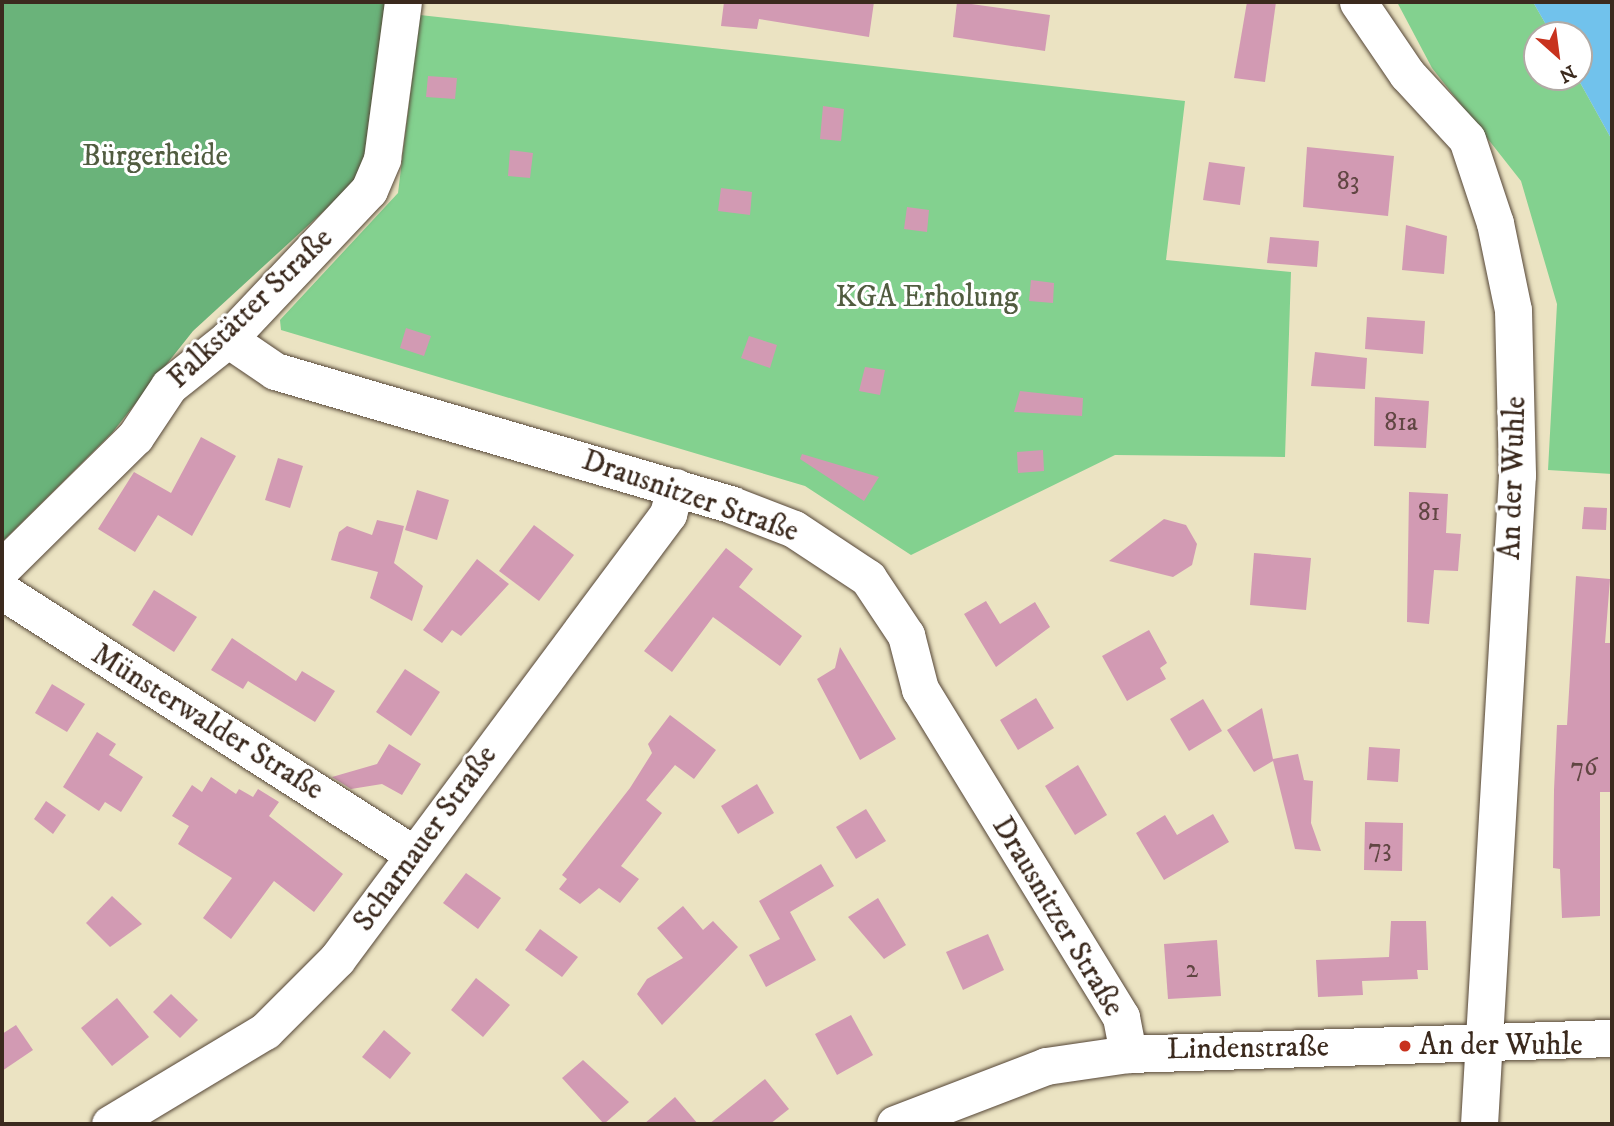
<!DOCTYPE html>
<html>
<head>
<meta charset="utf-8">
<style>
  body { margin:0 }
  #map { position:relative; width:1614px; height:1126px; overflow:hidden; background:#ebe3c2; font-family:"IM FELL DW Pica",serif }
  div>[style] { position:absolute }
  .green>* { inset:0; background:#83d18f }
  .forest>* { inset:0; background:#6ab37a }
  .water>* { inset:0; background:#71c2ec }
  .building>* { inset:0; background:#d29ab3 }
  .roads { filter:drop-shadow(0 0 2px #554637) drop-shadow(0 0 2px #554637) }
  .minor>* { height:37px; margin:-18.5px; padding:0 18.5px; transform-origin:18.5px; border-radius:18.5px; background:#fff }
  .dots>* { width:19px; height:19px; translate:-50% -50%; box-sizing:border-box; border:4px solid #fff; border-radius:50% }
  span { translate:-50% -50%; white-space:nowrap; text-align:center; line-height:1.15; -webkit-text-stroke:6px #fff; paint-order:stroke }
  .number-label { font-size:26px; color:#614643 }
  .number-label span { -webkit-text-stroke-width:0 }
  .park-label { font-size:30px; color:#515c40 }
  .street-label { font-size:30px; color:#3b2a1e }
  .poi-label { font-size:30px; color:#3b2a1e }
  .left { translate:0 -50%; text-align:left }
  .frame { position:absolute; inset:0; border:4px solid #3b2a1e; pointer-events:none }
  .north { position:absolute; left:1523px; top:21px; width:70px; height:70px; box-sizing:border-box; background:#fff; border:2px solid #b1aaa5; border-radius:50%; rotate:152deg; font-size:19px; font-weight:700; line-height:28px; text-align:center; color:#3b2a1e }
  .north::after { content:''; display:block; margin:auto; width:24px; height:32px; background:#c8321e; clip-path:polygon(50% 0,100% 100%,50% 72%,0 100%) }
</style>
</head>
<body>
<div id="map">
  <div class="green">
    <i style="clip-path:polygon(1397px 2px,1533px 2px,1552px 35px,1537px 35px,1537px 77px,1577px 77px,1612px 140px,1612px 474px,1548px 470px,1557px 304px,1521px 181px,1432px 68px)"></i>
    <i style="clip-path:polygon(420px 15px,1185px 101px,1166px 260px,1291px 272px,1285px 457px,1115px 455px,911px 555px,805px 486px,281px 330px,280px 320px,398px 193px)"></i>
  </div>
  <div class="forest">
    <i style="clip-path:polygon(2px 2px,386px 2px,362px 176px,193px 331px,112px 433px,2px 542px)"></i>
  </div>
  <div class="water">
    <i style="clip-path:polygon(1533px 2px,1612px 2px,1612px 140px,1577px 77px,1579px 35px,1552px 35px)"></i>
  </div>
  <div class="building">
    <i style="clip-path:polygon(724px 2px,874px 2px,869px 37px,759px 19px,757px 29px,721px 26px)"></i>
    <i style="clip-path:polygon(957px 2px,1050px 15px,1045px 51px,953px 37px)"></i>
    <i style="clip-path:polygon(1247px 2px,1276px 2px,1265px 82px,1234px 78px)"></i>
    <i style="clip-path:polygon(428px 76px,457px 78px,455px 99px,426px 97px)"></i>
    <i style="clip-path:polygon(823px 106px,844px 109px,841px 141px,820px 139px)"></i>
    <i style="clip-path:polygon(1307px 147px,1394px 156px,1388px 216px,1303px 207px)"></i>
    <i style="clip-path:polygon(510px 150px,533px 153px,530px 178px,508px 176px)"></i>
    <i style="clip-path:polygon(1209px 162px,1245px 167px,1240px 205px,1203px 200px)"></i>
    <i style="clip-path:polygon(721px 188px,752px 192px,750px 215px,718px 211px)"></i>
    <i style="clip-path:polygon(907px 207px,929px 210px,927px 232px,904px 229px)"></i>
    <i style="clip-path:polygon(1406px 225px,1447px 236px,1444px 274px,1402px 270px)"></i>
    <i style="clip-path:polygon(1270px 237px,1319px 241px,1317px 267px,1267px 263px)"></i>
    <i style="clip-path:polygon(1031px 280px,1054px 283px,1053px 303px,1029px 301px)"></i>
    <i style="clip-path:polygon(1367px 317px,1425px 321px,1423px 354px,1365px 349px)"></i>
    <i style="clip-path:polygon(406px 328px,431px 336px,424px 356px,400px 348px)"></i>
    <i style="clip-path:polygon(749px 336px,777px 345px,770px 368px,741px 358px)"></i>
    <i style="clip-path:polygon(1315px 352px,1367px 358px,1365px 389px,1311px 386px)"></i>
    <i style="clip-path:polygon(865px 367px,885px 370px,880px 395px,859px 391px)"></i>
    <i style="clip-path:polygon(1020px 391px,1083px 398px,1082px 416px,1014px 412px)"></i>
    <i style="clip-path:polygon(1375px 397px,1429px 401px,1426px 448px,1374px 446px)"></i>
    <i style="clip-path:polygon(201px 437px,236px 456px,192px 536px,158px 515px,135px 552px,98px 529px,134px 472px,171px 493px)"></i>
    <i style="clip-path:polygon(1043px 450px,1044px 471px,1018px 473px,1017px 452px)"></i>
    <i style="clip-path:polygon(802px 454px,879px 477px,864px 501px,800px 459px)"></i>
    <i style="clip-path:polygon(278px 458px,303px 466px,290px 508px,265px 500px)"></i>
    <i style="clip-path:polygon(417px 490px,449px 500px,437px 540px,405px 530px)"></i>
    <i style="clip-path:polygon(1409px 492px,1448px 494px,1446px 533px,1461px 534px,1458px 571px,1434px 570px,1429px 624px,1407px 622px)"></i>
    <i style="clip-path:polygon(1584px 507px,1607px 508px,1606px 530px,1582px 529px)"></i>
    <i style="clip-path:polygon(1164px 519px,1186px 525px,1197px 544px,1192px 565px,1173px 577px,1109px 561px)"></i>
    <i style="clip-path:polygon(377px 520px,404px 526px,394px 563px,423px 586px,412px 621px,370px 598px,378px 572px,331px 560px,339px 532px,347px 526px,372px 535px)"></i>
    <i style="clip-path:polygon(534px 525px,574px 555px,539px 601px,499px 571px)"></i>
    <i style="clip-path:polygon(726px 548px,753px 569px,739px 587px,802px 636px,780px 666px,713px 617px,672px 672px,644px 651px)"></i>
    <i style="clip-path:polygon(1254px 553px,1311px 558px,1306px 610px,1250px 605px)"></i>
    <i style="clip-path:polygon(477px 559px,509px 584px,461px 636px,452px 630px,442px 643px,423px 630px)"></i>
    <i style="clip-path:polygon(1576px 576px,1610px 579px,1605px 643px,1612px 643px,1612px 792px,1600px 792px,1600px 916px,1562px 918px,1560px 869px,1553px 868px,1554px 790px,1557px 725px,1567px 725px)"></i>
    <i style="clip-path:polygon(154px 590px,197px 617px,174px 652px,132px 625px)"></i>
    <i style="clip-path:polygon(986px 601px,1000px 624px,1035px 602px,1050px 627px,996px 667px,964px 614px)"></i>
    <i style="clip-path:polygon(1149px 630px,1167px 663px,1160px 668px,1166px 679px,1127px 701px,1102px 656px)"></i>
    <i style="clip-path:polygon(232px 638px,296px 681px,302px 671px,335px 691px,315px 722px,248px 681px,243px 689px,211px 670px)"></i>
    <i style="clip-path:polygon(840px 647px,896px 739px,860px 760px,817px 679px,835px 668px)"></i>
    <i style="clip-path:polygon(405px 669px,440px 692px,411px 736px,376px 712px)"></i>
    <i style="clip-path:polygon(52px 684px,85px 704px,67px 732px,35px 713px)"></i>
    <i style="clip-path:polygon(1036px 698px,1054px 728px,1018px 750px,1000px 720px)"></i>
    <i style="clip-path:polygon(1203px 699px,1222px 731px,1189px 751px,1170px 719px)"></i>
    <i style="clip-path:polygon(1262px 708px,1273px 759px,1298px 754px,1304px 780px,1313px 781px,1311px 823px,1321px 851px,1295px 849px,1273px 761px,1254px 772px,1227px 730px)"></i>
    <i style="clip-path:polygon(670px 715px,716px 750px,694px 779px,675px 765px,646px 800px,662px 813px,621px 866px,639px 879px,620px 903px,599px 888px,580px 904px,559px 889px,567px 879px,562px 875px,630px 788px,652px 753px,648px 744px)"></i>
    <i style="clip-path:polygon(97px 732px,116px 744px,109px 755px,143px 777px,121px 812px,105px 802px,99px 811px,63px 787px)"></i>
    <i style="clip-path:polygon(389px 744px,421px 764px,402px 795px,382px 784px,351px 789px,332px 777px,377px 764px)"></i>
    <i style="clip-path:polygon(1369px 747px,1400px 749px,1398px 782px,1367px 780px)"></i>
    <i style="clip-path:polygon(1078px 765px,1107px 815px,1075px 835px,1045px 786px)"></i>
    <i style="clip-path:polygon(211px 777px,236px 794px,239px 789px,253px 797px,258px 789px,279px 802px,269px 816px,343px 874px,314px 912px,274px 881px,231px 939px,203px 918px,232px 878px,178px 844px,189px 826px,172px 816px,192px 785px,202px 792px)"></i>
    <i style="clip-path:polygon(757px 784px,774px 813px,738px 834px,721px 806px)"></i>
    <i style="clip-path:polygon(46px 801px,66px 815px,53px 834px,34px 819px)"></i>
    <i style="clip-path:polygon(866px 809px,886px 841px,856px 859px,836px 827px)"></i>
    <i style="clip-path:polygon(1213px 814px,1229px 842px,1164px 880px,1136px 833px,1165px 815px,1177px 835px)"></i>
    <i style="clip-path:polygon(1365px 822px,1403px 823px,1402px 871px,1364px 870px)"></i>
    <i style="clip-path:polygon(821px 864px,834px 886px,790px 912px,816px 960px,766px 987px,749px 955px,780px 939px,759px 901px)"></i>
    <i style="clip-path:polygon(466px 873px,501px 898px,478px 929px,443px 903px)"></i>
    <i style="clip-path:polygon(112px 896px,142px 924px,110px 947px,86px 923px)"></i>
    <i style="clip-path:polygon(878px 898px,906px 945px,884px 959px,848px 917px)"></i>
    <i style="clip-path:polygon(683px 906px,703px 930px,713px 921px,738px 947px,662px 1025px,637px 994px,647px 979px,683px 958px,657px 928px)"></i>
    <i style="clip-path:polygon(1391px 921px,1426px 921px,1428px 970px,1417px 970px,1418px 979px,1362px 981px,1363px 995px,1318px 997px,1316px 960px,1389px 957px)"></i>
    <i style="clip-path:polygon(540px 929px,578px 957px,562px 977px,525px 950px)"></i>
    <i style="clip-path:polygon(988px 934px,1004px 970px,963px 990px,946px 952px)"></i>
    <i style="clip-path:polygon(1217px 940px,1221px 996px,1168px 999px,1164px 944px)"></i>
    <i style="clip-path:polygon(476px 978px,510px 1005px,483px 1037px,451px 1010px)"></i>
    <i style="clip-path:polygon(171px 994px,198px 1020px,180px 1038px,153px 1012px)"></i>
    <i style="clip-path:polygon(117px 998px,149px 1037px,112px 1066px,81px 1028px)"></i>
    <i style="clip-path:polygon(851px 1015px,873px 1055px,837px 1075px,815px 1034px)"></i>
    <i style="clip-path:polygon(16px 1025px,33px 1050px,2px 1071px,2px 1034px)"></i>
    <i style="clip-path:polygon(384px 1030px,411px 1053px,390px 1079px,362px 1057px)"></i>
    <i style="clip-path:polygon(583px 1060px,629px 1102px,604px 1124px,562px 1078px)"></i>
    <i style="clip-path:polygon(765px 1079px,789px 1109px,770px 1124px,709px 1124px)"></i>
    <i style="clip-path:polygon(675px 1097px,698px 1124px,644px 1124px)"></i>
  </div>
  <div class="roads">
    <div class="minor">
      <i style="left:1358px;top:2px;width:87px;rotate:55.8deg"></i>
      <i style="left:1407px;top:74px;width:88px;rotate:47.3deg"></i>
      <i style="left:1467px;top:139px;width:89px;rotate:71.6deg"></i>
      <i style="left:1495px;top:223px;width:89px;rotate:78.3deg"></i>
      <i style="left:1513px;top:310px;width:165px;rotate:88.6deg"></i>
      <i style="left:1517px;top:475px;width:650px;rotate:93.35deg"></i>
      <i style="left:228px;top:339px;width:57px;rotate:34.2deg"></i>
      <i style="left:275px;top:371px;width:476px;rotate:16.3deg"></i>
      <i style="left:732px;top:505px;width:66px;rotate:21.2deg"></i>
      <i style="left:794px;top:529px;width:89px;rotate:33.5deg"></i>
      <i style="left:868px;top:578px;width:69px;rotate:56.3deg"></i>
      <i style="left:906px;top:635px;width:56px;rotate:75.5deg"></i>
      <i style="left:920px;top:689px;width:385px;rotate:58.5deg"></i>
      <i style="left:1121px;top:1017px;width:38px;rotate:79deg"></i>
      <i style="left:2px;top:568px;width:187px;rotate:-44.6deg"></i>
      <i style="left:135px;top:437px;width:61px;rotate:-56.3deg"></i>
      <i style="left:169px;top:386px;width:75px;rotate:-38.5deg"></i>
      <i style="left:228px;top:339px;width:205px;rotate:-46.6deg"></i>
      <i style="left:369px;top:190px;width:34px;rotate:-67deg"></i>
      <i style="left:382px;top:159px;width:158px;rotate:-82.4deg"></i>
      <i style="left:2px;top:591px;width:489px;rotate:32.6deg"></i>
      <i style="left:110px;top:1124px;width:181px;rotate:-31deg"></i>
      <i style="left:265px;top:1031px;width:102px;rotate:-45deg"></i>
      <i style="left:337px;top:959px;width:555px;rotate:-53.36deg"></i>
      <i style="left:668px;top:514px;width:28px;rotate:-75deg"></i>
      <i style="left:895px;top:1124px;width:162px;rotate:-21deg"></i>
      <i style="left:1046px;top:1066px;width:83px;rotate:-8.3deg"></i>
      <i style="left:1128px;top:1054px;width:484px;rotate:-1.9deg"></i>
    </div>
  </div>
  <div class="dots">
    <i style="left:1405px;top:1046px;background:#c8321e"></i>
  </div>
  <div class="number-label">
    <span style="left:1348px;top:182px">83</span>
    <span style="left:1401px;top:423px">81a</span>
    <span style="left:1429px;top:513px">81</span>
    <span style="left:1584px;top:768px">76</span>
    <span style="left:1380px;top:849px">73</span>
    <span style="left:1192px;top:970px">2</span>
  </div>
  <div class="park-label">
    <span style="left:155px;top:157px">Bürgerheide</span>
    <span style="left:927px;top:298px">KGA Erholung</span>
  </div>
  <div class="street-label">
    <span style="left:251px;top:309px;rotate:-44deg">Falkstätter Straße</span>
    <span style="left:1514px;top:478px;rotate:-88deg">An der Wuhle</span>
    <span style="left:690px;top:497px;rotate:19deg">Drausnitzer Straße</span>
    <span style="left:207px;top:723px;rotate:32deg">Münsterwalder Straße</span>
    <span style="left:426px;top:839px;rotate:-54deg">Scharnauer Straße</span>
    <span style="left:1057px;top:917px;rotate:59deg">Drausnitzer Straße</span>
    <span style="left:1248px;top:1049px;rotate:-1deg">Lindenstraße</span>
  </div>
  <div class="poi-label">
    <span class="left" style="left:1419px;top:1046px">An der Wuhle</span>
  </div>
  <div class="frame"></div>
  <div class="north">N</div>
</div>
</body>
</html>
